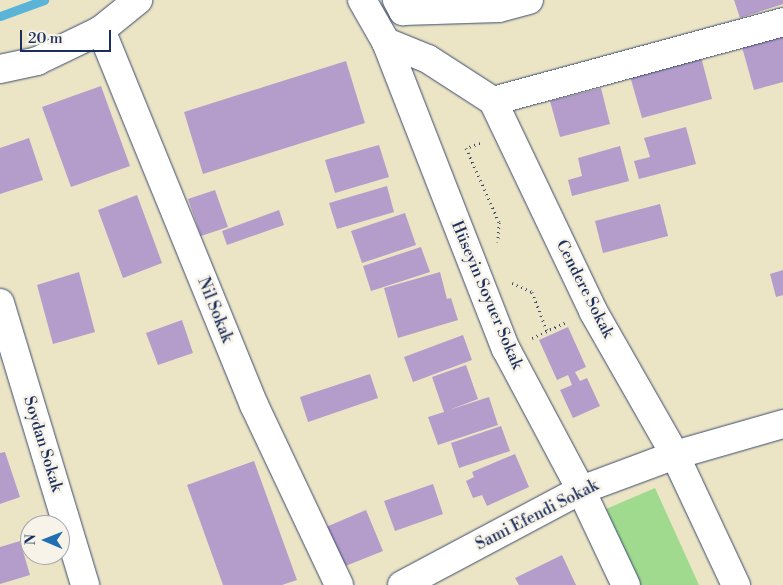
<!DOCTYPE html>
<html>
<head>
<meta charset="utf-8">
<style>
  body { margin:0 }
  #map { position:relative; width:783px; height:585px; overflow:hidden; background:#ebe4c5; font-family:"Libre Bodoni",serif }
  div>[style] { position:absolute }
  .green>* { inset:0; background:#9fda8e }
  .stream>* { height:9px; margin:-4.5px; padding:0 4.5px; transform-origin:4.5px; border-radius:4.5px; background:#59b4d7 }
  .building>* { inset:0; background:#b49dcb }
  .path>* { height:3px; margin-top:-1.5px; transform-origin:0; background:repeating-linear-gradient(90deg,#3a4a6d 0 1px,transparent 0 5px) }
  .roads { filter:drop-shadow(0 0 1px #3a4a6d) drop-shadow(0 0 1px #3a4a6d) }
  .minor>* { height:28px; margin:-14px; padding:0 14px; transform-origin:14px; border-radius:14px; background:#fff }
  span { translate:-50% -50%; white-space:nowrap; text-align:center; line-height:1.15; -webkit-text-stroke:4.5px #f7f3e8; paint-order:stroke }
  .street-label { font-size:16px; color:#1b2f5e }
  .north { position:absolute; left:20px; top:515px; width:50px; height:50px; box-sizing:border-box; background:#f7f3e8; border:1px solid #9fa5b1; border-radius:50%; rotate:271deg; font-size:14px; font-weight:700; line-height:20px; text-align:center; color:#1b2f5e }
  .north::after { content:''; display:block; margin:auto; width:18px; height:22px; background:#1f6fb2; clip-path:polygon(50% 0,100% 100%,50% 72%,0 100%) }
  .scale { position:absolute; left:20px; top:30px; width:91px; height:22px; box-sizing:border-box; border:2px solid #1b2f5e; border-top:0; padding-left:6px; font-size:15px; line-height:18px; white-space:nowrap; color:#1b2f5e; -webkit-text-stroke:4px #f7f3e8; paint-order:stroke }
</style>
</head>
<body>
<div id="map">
  <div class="green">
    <i style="clip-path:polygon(655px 488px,699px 585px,640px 585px,606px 509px)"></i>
  </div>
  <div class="stream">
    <i style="left:0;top:16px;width:47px;rotate:-20deg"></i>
  </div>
  <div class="building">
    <i style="clip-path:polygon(734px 0,783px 0,783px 4px,740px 18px)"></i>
    <i style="clip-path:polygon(783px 36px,783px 82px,754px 90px,742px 47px)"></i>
    <i style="clip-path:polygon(701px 57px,712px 99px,642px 118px,630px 76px)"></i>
    <i style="clip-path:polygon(346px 61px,365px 123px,203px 174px,184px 112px)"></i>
    <i style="clip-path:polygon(101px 86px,130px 166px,71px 187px,42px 107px)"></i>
    <i style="clip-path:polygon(601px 88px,610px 124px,560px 137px,550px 101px)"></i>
    <i style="clip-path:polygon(686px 127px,696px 164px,639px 179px,634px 161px,650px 157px,644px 138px)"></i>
    <i style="clip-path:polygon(29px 138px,43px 180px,0 194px,0 148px)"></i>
    <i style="clip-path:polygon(379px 145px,389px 177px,335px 193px,325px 160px)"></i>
    <i style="clip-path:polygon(620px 146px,629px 181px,572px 196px,568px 180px,582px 176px,578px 158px)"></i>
    <i style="clip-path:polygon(387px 186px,394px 212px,337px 229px,329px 203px)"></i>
    <i style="clip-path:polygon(215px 190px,228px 227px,201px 236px,188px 199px)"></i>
    <i style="clip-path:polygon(137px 195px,162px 263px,123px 278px,98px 210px)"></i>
    <i style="clip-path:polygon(660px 204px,668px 236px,603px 253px,595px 221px)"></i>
    <i style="clip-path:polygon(279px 210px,284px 225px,227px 245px,222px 231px)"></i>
    <i style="clip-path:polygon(405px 213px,416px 245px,362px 263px,351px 231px)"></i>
    <i style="clip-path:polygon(421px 247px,430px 272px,371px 291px,363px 266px)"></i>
    <i style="clip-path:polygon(783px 270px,783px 295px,776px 297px,770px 274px)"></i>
    <i style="clip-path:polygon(79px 272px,95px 332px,53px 344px,37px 285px)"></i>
    <i style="clip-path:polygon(440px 272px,447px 299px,451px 298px,458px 320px,398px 338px,384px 288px)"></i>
    <i style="clip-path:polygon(182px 320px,193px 353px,158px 365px,146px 333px)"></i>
    <i style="clip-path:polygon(568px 327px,586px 367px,575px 372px,580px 381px,587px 378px,600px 406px,573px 418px,560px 390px,572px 385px,568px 375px,557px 380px,539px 340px)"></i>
    <i style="clip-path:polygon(463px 335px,472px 360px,413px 382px,404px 357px)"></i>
    <i style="clip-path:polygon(466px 365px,478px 399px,449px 410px,489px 397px,498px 425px,438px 445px,428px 417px,444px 412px,432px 377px)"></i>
    <i style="clip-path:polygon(370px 374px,378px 398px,308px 422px,300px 397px)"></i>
    <i style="clip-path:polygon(501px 426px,510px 451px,459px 468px,451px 443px)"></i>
    <i style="clip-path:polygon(5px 452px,20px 497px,0 504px,0 453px)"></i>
    <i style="clip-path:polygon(515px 454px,529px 487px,487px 506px,482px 495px,473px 498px,466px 481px,474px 477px,472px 472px)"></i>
    <i style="clip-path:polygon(254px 461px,297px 580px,282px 585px,223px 585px,187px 485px)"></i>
    <i style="clip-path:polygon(433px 484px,443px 514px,395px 531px,384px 501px)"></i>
    <i style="clip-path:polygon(366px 510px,383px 551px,343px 567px,326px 527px)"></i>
    <i style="clip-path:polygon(20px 541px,30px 575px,0 584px,0 547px)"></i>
    <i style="clip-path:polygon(562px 555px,576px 585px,519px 585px,515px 578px)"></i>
  </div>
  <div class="path">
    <i style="left:480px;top:143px;width:15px;rotate:160deg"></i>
    <i style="left:466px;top:148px;width:81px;rotate:66deg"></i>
    <i style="left:499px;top:222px;width:20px;rotate:93deg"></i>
    <i style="left:512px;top:283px;width:22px;rotate:24deg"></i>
    <i style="left:532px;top:292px;width:42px;rotate:69deg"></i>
    <i style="left:532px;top:338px;width:38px;rotate:-25deg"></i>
  </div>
  <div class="roads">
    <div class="minor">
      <i style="left:362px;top:0;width:48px;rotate:60.3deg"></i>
      <i style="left:386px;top:42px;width:330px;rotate:68.7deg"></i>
      <i style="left:506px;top:349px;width:160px;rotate:62deg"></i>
      <i style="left:581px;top:490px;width:105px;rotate:64.7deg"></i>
      <i style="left:397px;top:0;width:13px;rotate:61deg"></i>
      <i style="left:403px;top:11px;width:96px;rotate:-1.8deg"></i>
      <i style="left:499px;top:8px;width:31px;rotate:-15deg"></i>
      <i style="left:101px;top:30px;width:405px;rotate:67.8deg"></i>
      <i style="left:254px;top:405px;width:199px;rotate:64.7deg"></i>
      <i style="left:386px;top:42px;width:45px;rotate:22deg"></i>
      <i style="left:428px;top:59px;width:77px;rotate:32.9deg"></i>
      <i style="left:493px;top:101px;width:233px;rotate:64.5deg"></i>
      <i style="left:593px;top:311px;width:166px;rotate:60.3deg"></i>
      <i style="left:675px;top:455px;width:144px;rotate:64.9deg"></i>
      <i style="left:0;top:69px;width:38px;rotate:-12deg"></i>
      <i style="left:37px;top:61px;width:71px;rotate:-25.8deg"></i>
      <i style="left:101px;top:30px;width:48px;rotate:-39deg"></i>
      <i style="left:493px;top:101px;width:301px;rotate:-15.2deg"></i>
      <i style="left:0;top:303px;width:295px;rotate:73.2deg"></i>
      <i style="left:402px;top:585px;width:203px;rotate:-28deg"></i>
      <i style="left:581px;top:490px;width:100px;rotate:-20.4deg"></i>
      <i style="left:675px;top:455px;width:112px;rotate:-16deg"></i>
    </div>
  </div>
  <div class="street-label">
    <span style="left:585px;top:289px;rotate:63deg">Cendere Sokak</span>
    <span style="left:487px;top:295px;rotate:67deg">Hüseyin Soyuer Sokak</span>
    <span style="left:215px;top:310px;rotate:68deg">Nil Sokak</span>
    <span style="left:43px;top:444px;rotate:73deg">Soydan Sokak</span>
    <span style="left:537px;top:515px;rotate:-27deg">Sami Efendi Sokak</span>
  </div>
  <div class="north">N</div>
  <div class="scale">20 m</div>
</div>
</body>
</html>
